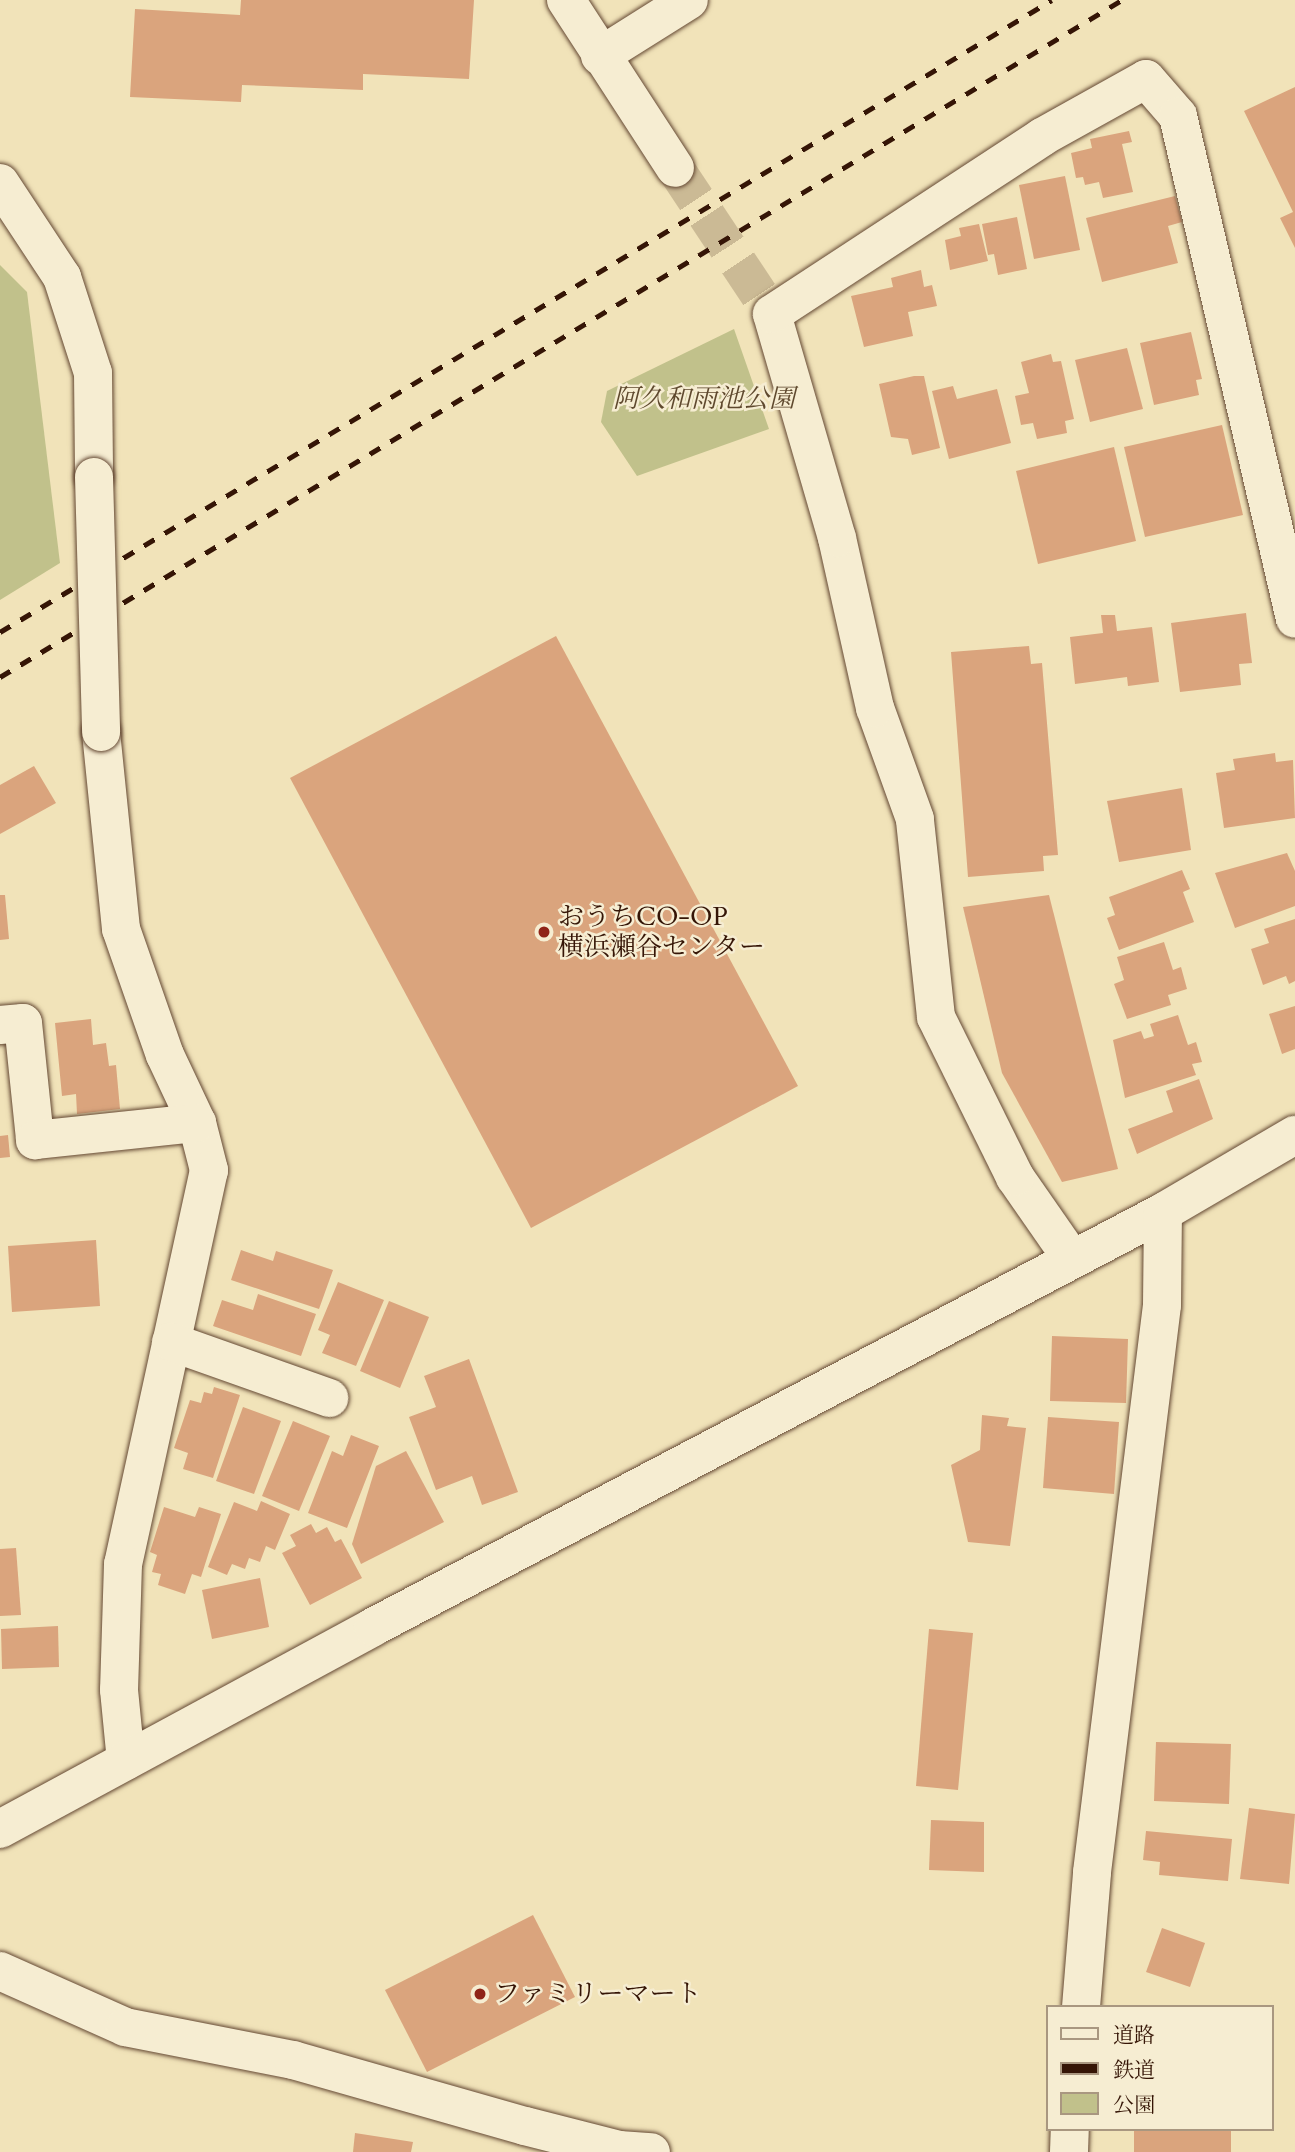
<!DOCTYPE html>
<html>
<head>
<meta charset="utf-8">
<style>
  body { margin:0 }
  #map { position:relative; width:1295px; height:2152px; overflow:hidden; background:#f1e3b9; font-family:Cardo,"Noto Serif JP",serif }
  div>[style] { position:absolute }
  .green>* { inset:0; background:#c1c18b }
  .building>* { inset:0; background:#daa47d }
  .minor-tunnel>* { height:38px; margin-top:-19px; transform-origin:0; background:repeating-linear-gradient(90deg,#cbba95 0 38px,transparent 0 57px) }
  .roads { filter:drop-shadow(0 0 2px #644833) drop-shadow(0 0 2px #644833) }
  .minor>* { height:38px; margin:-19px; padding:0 19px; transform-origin:19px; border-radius:19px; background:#f6edd2 }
  .rail>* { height:5px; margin-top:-2.5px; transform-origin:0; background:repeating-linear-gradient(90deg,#351506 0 12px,transparent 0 24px) }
  .bridges { filter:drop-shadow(0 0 2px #644833) drop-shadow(0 0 2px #644833) }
  .minor-bridge>* { height:38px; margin:-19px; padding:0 19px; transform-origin:19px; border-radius:19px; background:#f6edd2 }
  .dots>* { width:19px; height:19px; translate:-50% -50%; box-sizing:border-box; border:4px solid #f6edd2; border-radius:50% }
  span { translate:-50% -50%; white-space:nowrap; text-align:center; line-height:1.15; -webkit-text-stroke:5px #f6edd2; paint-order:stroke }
  .park-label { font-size:26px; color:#5f492e; font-style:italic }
  .poi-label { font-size:26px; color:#351506 }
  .left { translate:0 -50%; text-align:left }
  .legend { position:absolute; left:1046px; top:2005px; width:228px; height:126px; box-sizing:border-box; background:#f6edd2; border:2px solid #a99780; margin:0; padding:9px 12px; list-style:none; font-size:21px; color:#351506 }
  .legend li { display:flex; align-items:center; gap:14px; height:35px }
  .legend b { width:35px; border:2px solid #a99780 }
</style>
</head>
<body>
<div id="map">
  <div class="green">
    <i style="clip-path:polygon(0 265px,27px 292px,60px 563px,0 600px)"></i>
    <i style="clip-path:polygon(734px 329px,769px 429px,637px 476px,601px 422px,607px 391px)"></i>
  </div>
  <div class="building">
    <i style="clip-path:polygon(241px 0,474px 0,469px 79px,363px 74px,363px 90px,242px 85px,241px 102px,130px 97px,135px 9px,240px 15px)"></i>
    <i style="clip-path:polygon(1295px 87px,1295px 248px,1280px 218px,1293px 212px,1244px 111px)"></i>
    <i style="clip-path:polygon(1129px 131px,1132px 142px,1122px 144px,1133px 192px,1103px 198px,1099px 182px,1085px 185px,1083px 177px,1076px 178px,1071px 153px,1092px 148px,1090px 139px)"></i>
    <i style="clip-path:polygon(1065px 176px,1080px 250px,1034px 259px,1019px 185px)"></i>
    <i style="clip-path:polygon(1175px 196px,1182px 222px,1168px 226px,1178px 263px,1102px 282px,1086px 218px)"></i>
    <i style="clip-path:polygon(1017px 217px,1027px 269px,998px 275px,994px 254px,988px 255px,982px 224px)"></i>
    <i style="clip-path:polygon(979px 224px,988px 261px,950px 270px,945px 240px,961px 236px,959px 228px)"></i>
    <i style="clip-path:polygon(921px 270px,924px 287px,932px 285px,937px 306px,908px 312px,913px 336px,864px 347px,851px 296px,893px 287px,891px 278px)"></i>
    <i style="clip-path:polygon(1191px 332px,1202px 379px,1196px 380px,1199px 395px,1154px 405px,1140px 343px)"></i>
    <i style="clip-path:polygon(1127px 348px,1143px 409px,1090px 422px,1075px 360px)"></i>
    <i style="clip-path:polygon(1051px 354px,1053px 362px,1061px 361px,1074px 419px,1065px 421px,1067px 433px,1037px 439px,1033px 423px,1021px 425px,1015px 396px,1029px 393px,1021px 362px)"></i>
    <i style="clip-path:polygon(914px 376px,924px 376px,940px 448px,912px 455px,908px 439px,891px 437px,879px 384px)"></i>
    <i style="clip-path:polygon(953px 386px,957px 399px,997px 389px,1011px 443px,949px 459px,932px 391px)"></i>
    <i style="clip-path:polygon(1222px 425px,1243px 515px,1145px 537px,1124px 447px)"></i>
    <i style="clip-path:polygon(1114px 447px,1136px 541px,1038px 564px,1016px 471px)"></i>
    <i style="clip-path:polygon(1246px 613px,1252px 663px,1239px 664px,1241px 685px,1180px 692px,1171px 623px)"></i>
    <i style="clip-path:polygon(1101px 615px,1115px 615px,1117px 631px,1152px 627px,1159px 682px,1128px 686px,1127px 677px,1075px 684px,1070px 637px,1103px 633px)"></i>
    <i style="clip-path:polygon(556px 636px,798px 1086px,531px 1228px,290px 778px)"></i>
    <i style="clip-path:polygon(1029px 646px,1031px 664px,1042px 663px,1058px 855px,1043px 856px,1044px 871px,968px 877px,951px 652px)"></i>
    <i style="clip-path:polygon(1275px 753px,1276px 762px,1293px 760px,1295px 818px,1224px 828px,1216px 773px,1235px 770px,1233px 759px)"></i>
    <i style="clip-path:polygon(34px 766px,56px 803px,0 834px,0 785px)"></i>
    <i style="clip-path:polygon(1182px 788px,1191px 850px,1119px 862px,1107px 801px)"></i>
    <i style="clip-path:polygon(1287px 853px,1295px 871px,1295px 906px,1235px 928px,1215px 873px)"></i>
    <i style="clip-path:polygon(1182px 870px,1190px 889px,1183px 892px,1194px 922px,1119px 950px,1107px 918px,1115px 915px,1109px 897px)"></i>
    <i style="clip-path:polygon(0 895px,5px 895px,9px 939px,0 940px)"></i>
    <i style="clip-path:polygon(1049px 895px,1118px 1169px,1062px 1182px,1002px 1073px,963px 907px)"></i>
    <i style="clip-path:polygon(1295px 919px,1295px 981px,1289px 984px,1286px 976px,1263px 985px,1251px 949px,1269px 943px,1264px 929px)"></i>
    <i style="clip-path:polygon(1164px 942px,1173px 970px,1181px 967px,1187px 989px,1168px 995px,1171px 1005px,1127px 1019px,1114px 984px,1124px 980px,1117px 957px)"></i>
    <i style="clip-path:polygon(1295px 1006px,1295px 1049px,1282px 1054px,1269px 1014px)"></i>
    <i style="clip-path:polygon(1178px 1015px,1188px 1045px,1196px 1042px,1202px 1062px,1192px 1064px,1196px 1075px,1125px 1098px,1113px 1040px,1141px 1031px,1144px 1039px,1154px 1036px,1150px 1024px)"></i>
    <i style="clip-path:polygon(91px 1019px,93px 1045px,106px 1043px,109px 1066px,116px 1065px,120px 1109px,77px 1114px,76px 1094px,62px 1096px,55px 1023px)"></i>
    <i style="clip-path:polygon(1199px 1079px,1213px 1119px,1137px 1154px,1128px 1129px,1173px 1112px,1166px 1091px)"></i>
    <i style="clip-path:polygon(8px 1135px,10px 1157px,0 1158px,0 1136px)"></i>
    <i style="clip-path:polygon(96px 1240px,100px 1306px,12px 1312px,8px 1246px)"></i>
    <i style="clip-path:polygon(241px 1250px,273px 1261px,276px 1251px,333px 1270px,319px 1309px,231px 1280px)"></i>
    <i style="clip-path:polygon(338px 1282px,384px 1300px,356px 1366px,322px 1353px,330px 1335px,318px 1330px)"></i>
    <i style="clip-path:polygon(258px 1294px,316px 1314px,301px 1356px,213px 1326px,222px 1300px,253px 1310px)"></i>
    <i style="clip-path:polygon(389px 1301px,429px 1317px,400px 1388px,360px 1371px)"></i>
    <i style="clip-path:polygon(1052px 1336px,1128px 1339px,1126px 1403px,1050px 1401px)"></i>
    <i style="clip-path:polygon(469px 1359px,518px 1492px,482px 1505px,472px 1476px,436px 1490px,409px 1417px,436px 1407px,424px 1376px)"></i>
    <i style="clip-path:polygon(214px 1387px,240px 1395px,213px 1478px,183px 1469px,188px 1453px,174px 1448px,190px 1400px,201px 1403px,204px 1392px,212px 1394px)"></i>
    <i style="clip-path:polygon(243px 1407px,281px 1421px,254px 1494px,216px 1481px)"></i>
    <i style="clip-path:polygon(982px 1415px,1009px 1418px,1007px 1426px,1026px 1428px,1010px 1546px,968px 1542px,951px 1465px,980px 1450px)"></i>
    <i style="clip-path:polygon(1048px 1417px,1119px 1422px,1114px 1494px,1043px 1488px)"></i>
    <i style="clip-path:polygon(293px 1421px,330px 1436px,299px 1511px,262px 1496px)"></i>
    <i style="clip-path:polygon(351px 1435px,379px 1446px,347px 1528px,308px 1513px,332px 1451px,343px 1456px)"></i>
    <i style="clip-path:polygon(406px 1451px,444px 1522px,361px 1564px,352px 1544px,376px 1466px)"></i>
    <i style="clip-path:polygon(261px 1501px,290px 1514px,275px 1550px,266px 1546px,260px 1562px,249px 1558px,245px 1569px,232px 1564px,227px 1575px,208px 1567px,234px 1502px,257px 1511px)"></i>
    <i style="clip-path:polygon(164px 1507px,195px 1517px,199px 1507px,221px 1514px,201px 1577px,192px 1574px,185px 1594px,158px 1585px,161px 1574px,152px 1572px,157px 1555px,150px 1552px)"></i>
    <i style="clip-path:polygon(311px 1524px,316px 1533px,327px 1527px,335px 1542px,341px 1539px,362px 1578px,310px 1605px,282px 1553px,296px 1546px,290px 1535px)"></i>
    <i style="clip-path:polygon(16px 1548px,21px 1615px,0 1616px,0 1549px)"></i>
    <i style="clip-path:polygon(260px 1578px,269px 1627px,212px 1639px,202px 1590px)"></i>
    <i style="clip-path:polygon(58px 1626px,59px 1667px,2px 1669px,1px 1629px)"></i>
    <i style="clip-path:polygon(929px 1629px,973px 1633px,958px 1790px,916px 1786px)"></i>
    <i style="clip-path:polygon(1156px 1742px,1231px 1744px,1229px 1804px,1154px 1801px)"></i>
    <i style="clip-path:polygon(1249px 1808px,1295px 1814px,1289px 1884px,1240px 1879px)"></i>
    <i style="clip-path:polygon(931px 1820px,984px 1822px,984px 1872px,929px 1870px)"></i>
    <i style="clip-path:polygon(1146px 1831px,1232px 1839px,1228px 1881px,1159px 1875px,1160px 1862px,1143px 1860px)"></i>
    <i style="clip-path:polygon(533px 1915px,575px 1997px,427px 2072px,385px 1990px)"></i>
    <i style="clip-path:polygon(1162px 1928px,1205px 1943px,1190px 1987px,1146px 1972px)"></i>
    <i style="clip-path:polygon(1134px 2129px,1231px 2129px,1231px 2152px,1134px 2152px)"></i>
    <i style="clip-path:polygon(355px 2133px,413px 2142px,411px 2152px,353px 2152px)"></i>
  </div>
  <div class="minor-tunnel">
    <i style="left:675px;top:168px;width:175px;rotate:56.4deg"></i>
  </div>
  <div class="roads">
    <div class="minor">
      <i style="left:566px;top:0;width:200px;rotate:57deg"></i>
      <i style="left:600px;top:56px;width:105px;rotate:-32.2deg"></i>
      <i style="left:0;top:183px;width:113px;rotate:56.6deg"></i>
      <i style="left:62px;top:277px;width:101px;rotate:72.1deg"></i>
      <i style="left:93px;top:373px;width:104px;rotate:89.4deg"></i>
      <i style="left:101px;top:732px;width:198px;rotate:84.2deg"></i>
      <i style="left:121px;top:929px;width:133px;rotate:70.8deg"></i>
      <i style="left:165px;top:1055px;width:75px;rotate:64.8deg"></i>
      <i style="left:197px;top:1123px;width:49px;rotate:75.7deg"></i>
      <i style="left:209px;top:1170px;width:403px;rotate:102.3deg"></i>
      <i style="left:123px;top:1564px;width:126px;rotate:91.8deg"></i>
      <i style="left:119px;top:1690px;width:71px;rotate:84.4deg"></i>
      <i style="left:0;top:1025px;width:23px;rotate:-5deg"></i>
      <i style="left:23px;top:1023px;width:118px;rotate:84.1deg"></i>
      <i style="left:35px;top:1140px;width:163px;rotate:-6deg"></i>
      <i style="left:1072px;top:1259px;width:100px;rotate:-124.8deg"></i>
      <i style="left:1015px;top:1177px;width:178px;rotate:-116.3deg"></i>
      <i style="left:936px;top:1017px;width:199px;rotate:-96.1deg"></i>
      <i style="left:915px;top:819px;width:118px;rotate:-109.8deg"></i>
      <i style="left:875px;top:708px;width:174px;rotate:-102.6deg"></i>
      <i style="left:837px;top:538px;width:233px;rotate:-106.2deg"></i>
      <i style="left:772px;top:314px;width:323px;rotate:-33.2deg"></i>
      <i style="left:1042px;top:137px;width:119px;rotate:-29.1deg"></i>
      <i style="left:1146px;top:79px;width:49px;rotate:49.1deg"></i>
      <i style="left:1178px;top:116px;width:516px;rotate:76.91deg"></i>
      <i style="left:171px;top:1342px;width:168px;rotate:19.5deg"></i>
      <i style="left:0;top:1829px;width:424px;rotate:-28.4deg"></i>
      <i style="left:373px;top:1627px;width:892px;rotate:-27.71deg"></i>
      <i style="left:1163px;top:1212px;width:153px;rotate:-30.3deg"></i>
      <i style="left:0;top:1971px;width:137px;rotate:24.1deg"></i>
      <i style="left:125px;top:2027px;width:171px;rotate:11.1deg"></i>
      <i style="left:293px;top:2060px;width:241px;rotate:15.9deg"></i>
      <i style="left:525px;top:2126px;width:97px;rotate:14.3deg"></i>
      <i style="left:619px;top:2150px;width:32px;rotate:4deg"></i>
      <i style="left:1081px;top:2007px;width:135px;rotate:-85.3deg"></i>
      <i style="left:1092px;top:1872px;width:571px;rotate:-82.96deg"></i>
      <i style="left:1162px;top:1305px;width:93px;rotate:-89.4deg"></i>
      <i style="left:1069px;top:2152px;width:23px;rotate:-88deg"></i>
    </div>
  </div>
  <div class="rail">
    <i style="left:0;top:632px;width:1227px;rotate:-31deg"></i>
    <i style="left:0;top:677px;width:1310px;rotate:-31.11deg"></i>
  </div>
  <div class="bridges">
    <div class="minor-bridge">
      <i style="left:94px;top:477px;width:255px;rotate:88.4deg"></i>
    </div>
  </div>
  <div class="dots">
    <i style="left:544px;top:932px;background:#8f2418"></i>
    <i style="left:480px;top:1994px;background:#8f2418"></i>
  </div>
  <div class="park-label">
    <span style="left:704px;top:399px">阿久和雨池公園</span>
  </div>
  <div class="poi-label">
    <span class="left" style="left:558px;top:932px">おうちCO-OP<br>横浜瀬谷センター</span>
    <span class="left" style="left:494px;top:1994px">ファミリーマート</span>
  </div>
  <ul class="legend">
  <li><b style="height:9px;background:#f6edd2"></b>道路</li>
  <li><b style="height:9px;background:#351506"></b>鉄道</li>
  <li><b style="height:19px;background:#c1c18b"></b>公園</li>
  </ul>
</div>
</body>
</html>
